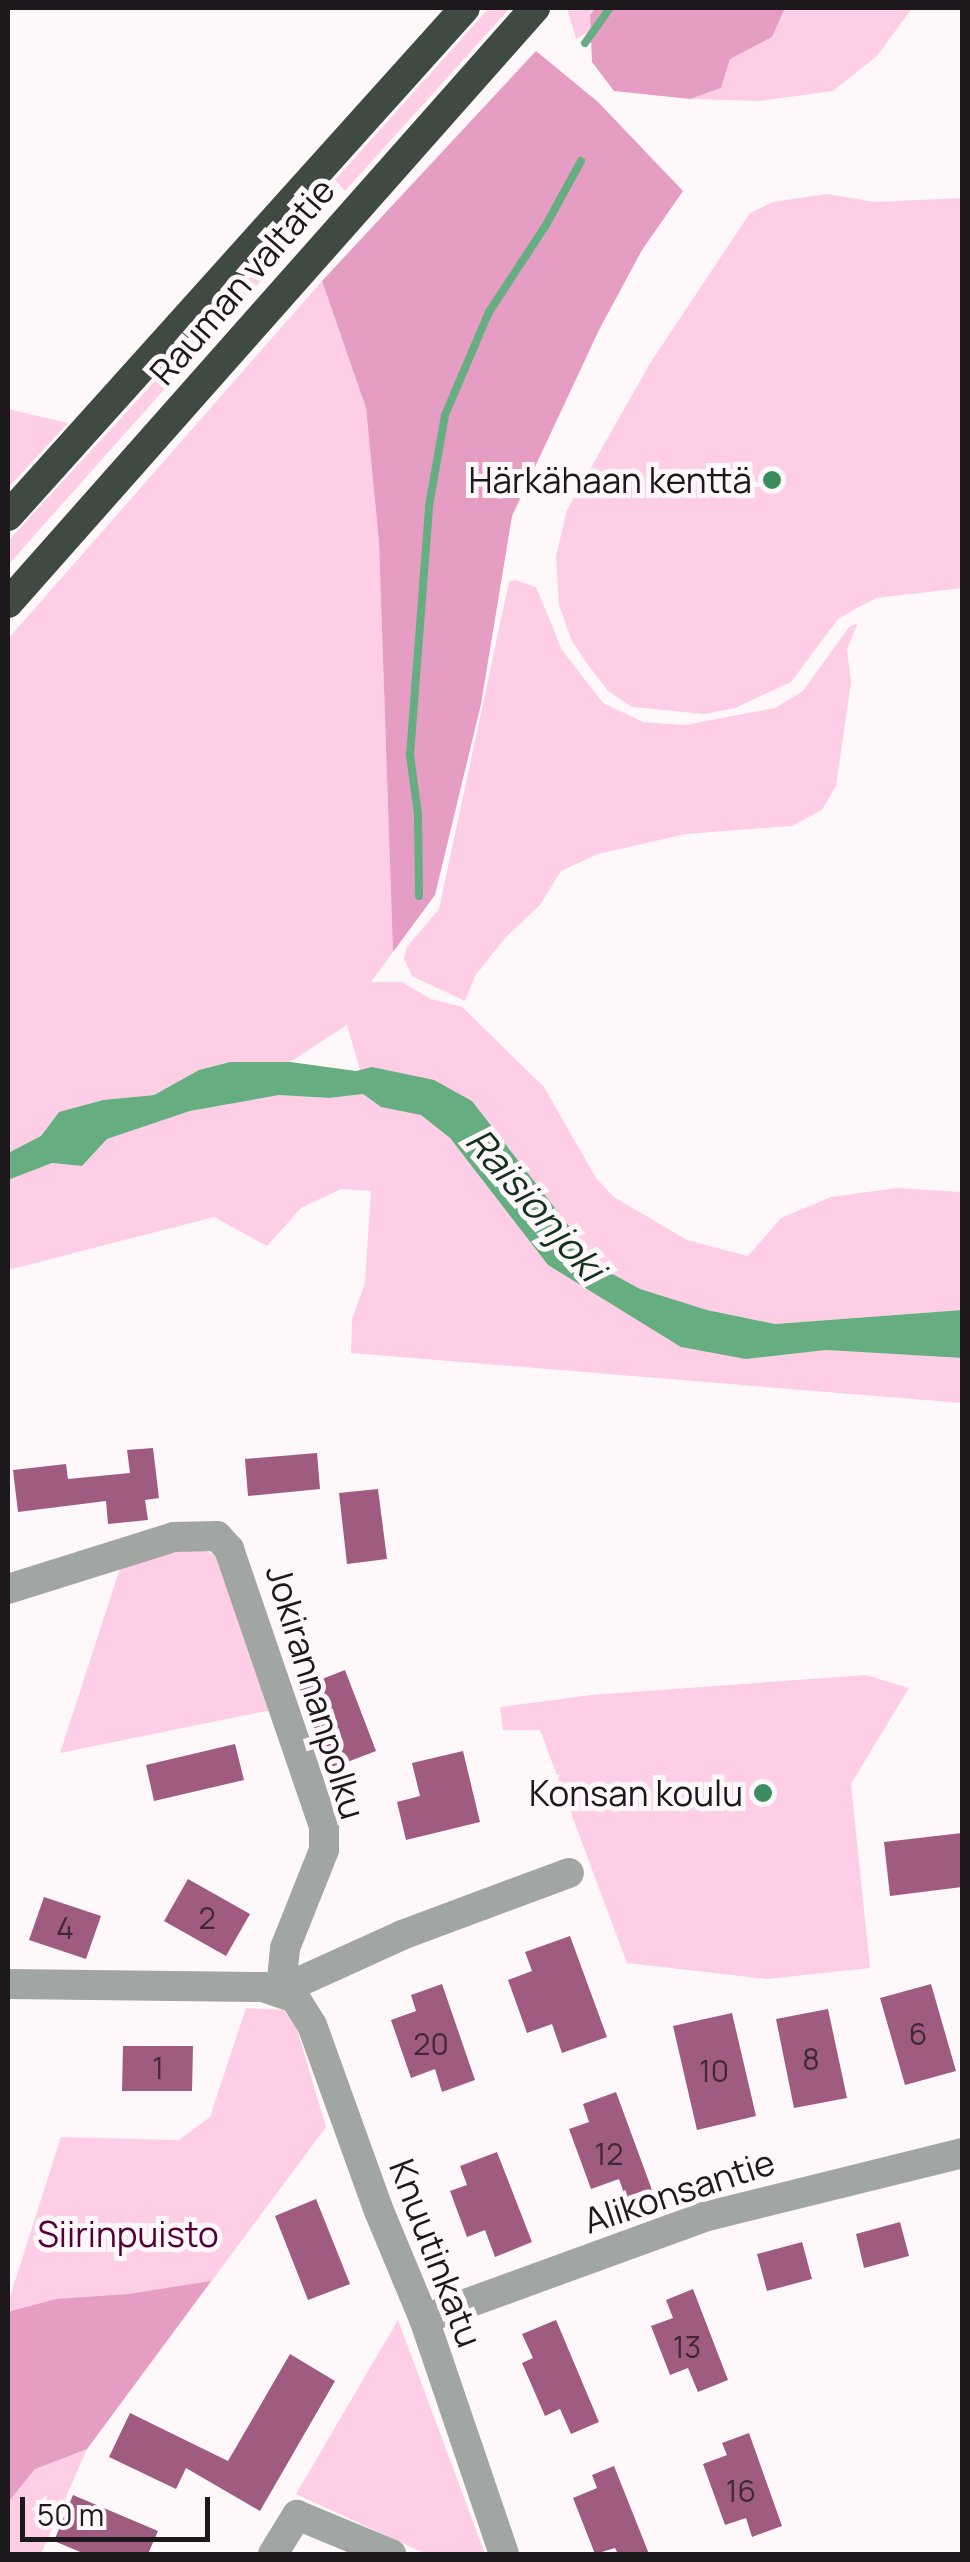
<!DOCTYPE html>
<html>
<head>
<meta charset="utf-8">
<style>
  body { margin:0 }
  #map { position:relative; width:970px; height:2562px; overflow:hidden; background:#fef8fb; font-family:Manrope,sans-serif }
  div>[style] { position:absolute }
  .green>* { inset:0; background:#fdcee6 }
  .forest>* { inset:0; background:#e69dc3 }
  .water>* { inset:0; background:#66ae81 }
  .stream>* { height:8px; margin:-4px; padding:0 4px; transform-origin:4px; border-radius:4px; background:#66ae81 }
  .building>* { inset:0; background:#9f5c80 }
  .minor>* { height:30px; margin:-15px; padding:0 15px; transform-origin:15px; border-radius:15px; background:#a1a6a2 }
  .highway>* { height:30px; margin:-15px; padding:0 15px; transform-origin:15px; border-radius:15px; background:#3f4a42 }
  .dots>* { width:28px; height:28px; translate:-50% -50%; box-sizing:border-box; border:5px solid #fef8fb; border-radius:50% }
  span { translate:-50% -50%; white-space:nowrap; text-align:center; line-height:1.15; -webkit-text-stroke:10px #fef8fb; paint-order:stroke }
  .number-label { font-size:30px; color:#3e2934 }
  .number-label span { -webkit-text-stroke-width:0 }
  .street-label { font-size:35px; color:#1d181b }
  .poi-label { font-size:35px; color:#1d181b }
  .right { translate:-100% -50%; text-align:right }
  .park-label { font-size:35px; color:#550039 }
  .water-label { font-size:38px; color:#11311e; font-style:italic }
  .frame { position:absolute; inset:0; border:10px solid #1d181b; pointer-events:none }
  .scale { position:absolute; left:20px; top:2497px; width:190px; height:45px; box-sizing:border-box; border:5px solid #1d181b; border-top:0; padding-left:12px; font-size:30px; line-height:35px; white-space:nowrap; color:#1d181b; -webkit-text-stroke:8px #fef8fb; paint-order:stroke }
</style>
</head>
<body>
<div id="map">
  <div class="green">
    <i style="clip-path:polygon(489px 8px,510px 8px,345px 191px,335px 180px)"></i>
    <i style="clip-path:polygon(567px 8px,596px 8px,590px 15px,591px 31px,576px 39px)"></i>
    <i style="clip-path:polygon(785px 8px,912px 8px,877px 56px,833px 91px,760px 101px,690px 99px,721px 88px,730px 59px,772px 37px)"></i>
    <i style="clip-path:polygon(827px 194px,875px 202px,962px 198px,962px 588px,877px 598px,857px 608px,838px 619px,791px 682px,735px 708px,705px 714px,632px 707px,608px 691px,588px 665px,572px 641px,559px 605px,556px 556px,567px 510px,649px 365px,750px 213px,773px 202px)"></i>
    <i style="clip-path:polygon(267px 259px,273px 267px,8px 565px,8px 541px)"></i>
    <i style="clip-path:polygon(322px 281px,366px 408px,379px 543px,393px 952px,371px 982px,402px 982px,431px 999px,462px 1007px,544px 1087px,596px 1178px,614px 1197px,687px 1240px,748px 1256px,781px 1218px,831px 1197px,897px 1188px,962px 1192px,962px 1310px,775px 1324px,707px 1310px,640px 1290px,607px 1271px,583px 1244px,472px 1101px,363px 1080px,347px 1025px,290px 1062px,230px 1062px,199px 1070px,154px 1095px,103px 1100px,59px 1112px,41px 1136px,8px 1153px,8px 639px)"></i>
    <i style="clip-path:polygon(8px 409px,68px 423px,8px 488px)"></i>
    <i style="clip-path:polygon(515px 580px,536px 587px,562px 650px,603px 703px,643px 722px,685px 725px,775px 708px,803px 691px,849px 627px,858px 623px,847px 649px,851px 682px,836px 786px,822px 810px,792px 826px,686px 834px,598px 854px,561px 871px,540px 905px,505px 938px,475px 976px,465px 1001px,412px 976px,404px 959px,407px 947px,439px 909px,509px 582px)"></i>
    <i style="clip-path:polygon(363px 1094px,381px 1107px,421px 1114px,450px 1138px,548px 1265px,746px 1359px,826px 1350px,962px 1358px,962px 1403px,351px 1353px,352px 1319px,365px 1283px,371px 1191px,341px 1189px,301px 1208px,267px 1246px,214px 1217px,8px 1270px,9px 1179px,52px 1163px,82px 1166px,107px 1139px,190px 1111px,279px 1095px,329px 1098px)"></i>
    <i style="clip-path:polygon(203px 1549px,220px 1559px,276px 1709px,60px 1753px,123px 1559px)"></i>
    <i style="clip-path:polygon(866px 1675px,909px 1688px,851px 1784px,870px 1968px,767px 1979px,627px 1963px,540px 1730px,503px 1730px,500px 1707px,591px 1695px)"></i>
    <i style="clip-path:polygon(246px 2008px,284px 2010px,297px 2029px,326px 2127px,87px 2449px,41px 2554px,8px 2554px,8px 2303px,61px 2137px,179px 2140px,210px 2117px)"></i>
    <i style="clip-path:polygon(398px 2320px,485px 2554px,426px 2554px,296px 2494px)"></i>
  </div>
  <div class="forest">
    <i style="clip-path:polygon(596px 8px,785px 8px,772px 37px,730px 59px,721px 88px,690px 99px,614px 91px,592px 62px,590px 15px)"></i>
    <i style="clip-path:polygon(536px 51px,598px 102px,683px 191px,642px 250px,599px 330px,512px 516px,481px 704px,435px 895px,393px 952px,379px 543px,366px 408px,322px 281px)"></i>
    <i style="clip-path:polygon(211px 2281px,87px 2449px,35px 2469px,8px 2502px,8px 2312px,56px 2299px,129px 2294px)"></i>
  </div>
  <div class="water">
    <i style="clip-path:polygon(230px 1062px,290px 1062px,356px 1071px,372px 1067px,434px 1080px,472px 1101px,583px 1244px,607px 1271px,640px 1289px,707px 1310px,775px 1324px,962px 1310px,962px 1358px,826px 1350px,746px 1359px,681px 1347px,548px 1265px,450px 1138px,421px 1115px,381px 1107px,363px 1094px,329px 1098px,279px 1095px,190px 1111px,107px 1139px,82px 1166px,52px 1163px,8px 1180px,8px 1153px,41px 1136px,59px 1112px,103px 1100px,154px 1095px,199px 1070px)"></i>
  </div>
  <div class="stream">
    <i style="left:585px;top:43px;width:43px;rotate:-54.5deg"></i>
    <i style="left:419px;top:896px;width:82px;rotate:-90.7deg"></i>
    <i style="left:418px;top:814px;width:60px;rotate:-97.7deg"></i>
    <i style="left:410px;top:755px;width:250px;rotate:-85.6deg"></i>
    <i style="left:429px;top:506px;width:92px;rotate:-80deg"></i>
    <i style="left:445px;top:415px;width:112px;rotate:-66.9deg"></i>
    <i style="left:489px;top:312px;width:104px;rotate:-56.8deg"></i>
    <i style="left:546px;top:225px;width:73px;rotate:-61.3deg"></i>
  </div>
  <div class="building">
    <i style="clip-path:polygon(153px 1448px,159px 1498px,145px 1500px,148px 1520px,108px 1524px,106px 1501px,18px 1512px,13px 1470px,66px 1464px,68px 1479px,130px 1473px,127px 1450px)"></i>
    <i style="clip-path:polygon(317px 1453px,320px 1489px,248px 1496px,245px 1459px)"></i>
    <i style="clip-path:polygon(378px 1489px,387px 1559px,347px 1564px,339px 1493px)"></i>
    <i style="clip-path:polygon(345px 1670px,376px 1751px,329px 1769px,299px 1688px)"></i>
    <i style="clip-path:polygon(235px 1744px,244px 1780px,154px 1801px,146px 1765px)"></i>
    <i style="clip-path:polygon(463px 1751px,480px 1822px,406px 1840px,397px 1802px,420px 1796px,412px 1763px)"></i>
    <i style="clip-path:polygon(962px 1833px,962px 1887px,890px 1896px,884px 1842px)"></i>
    <i style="clip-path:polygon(188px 1879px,250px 1914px,226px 1956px,164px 1921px)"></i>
    <i style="clip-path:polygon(44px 1897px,101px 1916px,86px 1959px,29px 1940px)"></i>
    <i style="clip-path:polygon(570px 1936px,607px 2037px,562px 2053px,552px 2024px,527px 2033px,508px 1980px,532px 1971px,525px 1952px)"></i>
    <i style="clip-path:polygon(442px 1984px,475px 2080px,442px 2092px,435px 2069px,411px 2078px,391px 2020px,416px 2011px,411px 1995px)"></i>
    <i style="clip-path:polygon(931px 1984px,956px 2071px,905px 2085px,880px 1998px)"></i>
    <i style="clip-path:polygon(828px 2009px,847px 2098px,794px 2108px,776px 2019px)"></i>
    <i style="clip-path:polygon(732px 2013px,756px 2116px,697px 2130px,673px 2026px)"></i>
    <i style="clip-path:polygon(123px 2046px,193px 2046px,192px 2091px,122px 2091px)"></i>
    <i style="clip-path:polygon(616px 2092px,652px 2190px,626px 2199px,619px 2179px,591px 2189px,569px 2129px,589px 2122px,583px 2104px)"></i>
    <i style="clip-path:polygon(497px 2152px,532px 2242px,495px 2257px,485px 2230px,467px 2237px,450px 2191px,467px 2185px,460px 2166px)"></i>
    <i style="clip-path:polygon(316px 2199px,350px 2284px,308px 2300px,275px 2216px)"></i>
    <i style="clip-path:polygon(900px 2222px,909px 2256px,864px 2268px,856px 2234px)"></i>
    <i style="clip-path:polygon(802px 2242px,812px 2279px,767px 2291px,757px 2254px)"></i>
    <i style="clip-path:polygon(693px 2289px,728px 2380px,698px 2392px,688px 2368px,670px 2375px,651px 2326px,673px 2318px,666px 2300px)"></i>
    <i style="clip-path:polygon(556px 2320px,599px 2422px,571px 2434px,560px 2409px,545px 2416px,522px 2363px,533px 2358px,522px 2334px)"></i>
    <i style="clip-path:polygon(290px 2354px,335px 2381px,260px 2511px,186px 2468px,176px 2489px,109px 2457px,130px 2413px,228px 2461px)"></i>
    <i style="clip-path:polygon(749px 2433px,782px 2526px,752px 2537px,746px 2518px,725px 2525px,703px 2464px,727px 2455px,722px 2443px)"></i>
    <i style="clip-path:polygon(614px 2466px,649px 2554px,618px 2554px,615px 2548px,595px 2554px,573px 2498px,597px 2488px,592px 2475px)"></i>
    <i style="clip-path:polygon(73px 2495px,158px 2531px,148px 2554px,85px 2554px,54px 2541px)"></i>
  </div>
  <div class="minor">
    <i style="left:8px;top:1589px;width:174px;rotate:-17.4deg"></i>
    <i style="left:174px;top:1537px;width:43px;rotate:-1.3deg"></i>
    <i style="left:217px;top:1536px;width:18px;rotate:47deg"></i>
    <i style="left:229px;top:1549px;width:294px;rotate:71.1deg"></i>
    <i style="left:324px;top:1827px;width:23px;rotate:90deg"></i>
    <i style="left:324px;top:1850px;width:105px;rotate:111.7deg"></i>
    <i style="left:285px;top:1948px;width:42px;rotate:95.4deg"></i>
    <i style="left:8px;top:1984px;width:255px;rotate:0.7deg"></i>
    <i style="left:263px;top:1987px;width:34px;rotate:19deg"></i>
    <i style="left:295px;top:1998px;width:32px;rotate:58deg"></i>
    <i style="left:312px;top:2025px;width:198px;rotate:70.2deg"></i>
    <i style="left:379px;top:2211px;width:117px;rotate:67.4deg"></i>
    <i style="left:424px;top:2319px;width:248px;rotate:71.2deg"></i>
    <i style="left:281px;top:1990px;width:133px;rotate:-24.4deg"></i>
    <i style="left:402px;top:1935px;width:178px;rotate:-20.4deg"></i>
    <i style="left:424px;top:2319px;width:298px;rotate:-20deg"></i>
    <i style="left:704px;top:2217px;width:266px;rotate:-13.9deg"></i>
    <i style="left:273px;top:2554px;width:46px;rotate:-58.4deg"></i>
    <i style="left:297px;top:2515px;width:102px;rotate:22.5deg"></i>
  </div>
  <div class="highway">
    <i style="left:8px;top:516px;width:683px;rotate:-48.03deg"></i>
    <i style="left:8px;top:603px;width:795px;rotate:-48.47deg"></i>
  </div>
  <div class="dots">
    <i style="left:772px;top:480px;background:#3b8d5f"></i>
    <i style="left:763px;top:1793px;background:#3b8d5f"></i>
  </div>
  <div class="number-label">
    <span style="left:207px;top:1918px">2</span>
    <span style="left:65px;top:1928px">4</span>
    <span style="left:918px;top:2034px">6</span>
    <span style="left:431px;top:2044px">20</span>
    <span style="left:811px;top:2059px">8</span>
    <span style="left:158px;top:2068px">1</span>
    <span style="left:714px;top:2071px">10</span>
    <span style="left:609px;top:2154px">12</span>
    <span style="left:687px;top:2347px">13</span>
    <span style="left:741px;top:2491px">16</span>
  </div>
  <div class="street-label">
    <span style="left:242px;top:281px;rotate:-49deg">Rauman valtatie</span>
    <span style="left:316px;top:1692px;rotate:73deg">Jokirannanpolku</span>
    <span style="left:679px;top:2191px;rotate:-18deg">Alikonsantie</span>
    <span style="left:436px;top:2253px;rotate:69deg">Knuutinkatu</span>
  </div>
  <div class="poi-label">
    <span class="right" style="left:752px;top:480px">Härkähaan kenttä</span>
    <span class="right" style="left:743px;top:1793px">Konsan koulu</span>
  </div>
  <div class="park-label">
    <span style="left:128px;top:2234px">Siirinpuisto</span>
  </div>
  <div class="water-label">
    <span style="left:536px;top:1204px;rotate:49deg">Raisionjoki</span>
  </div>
  <div class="frame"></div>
  <div class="scale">50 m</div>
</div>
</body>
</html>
